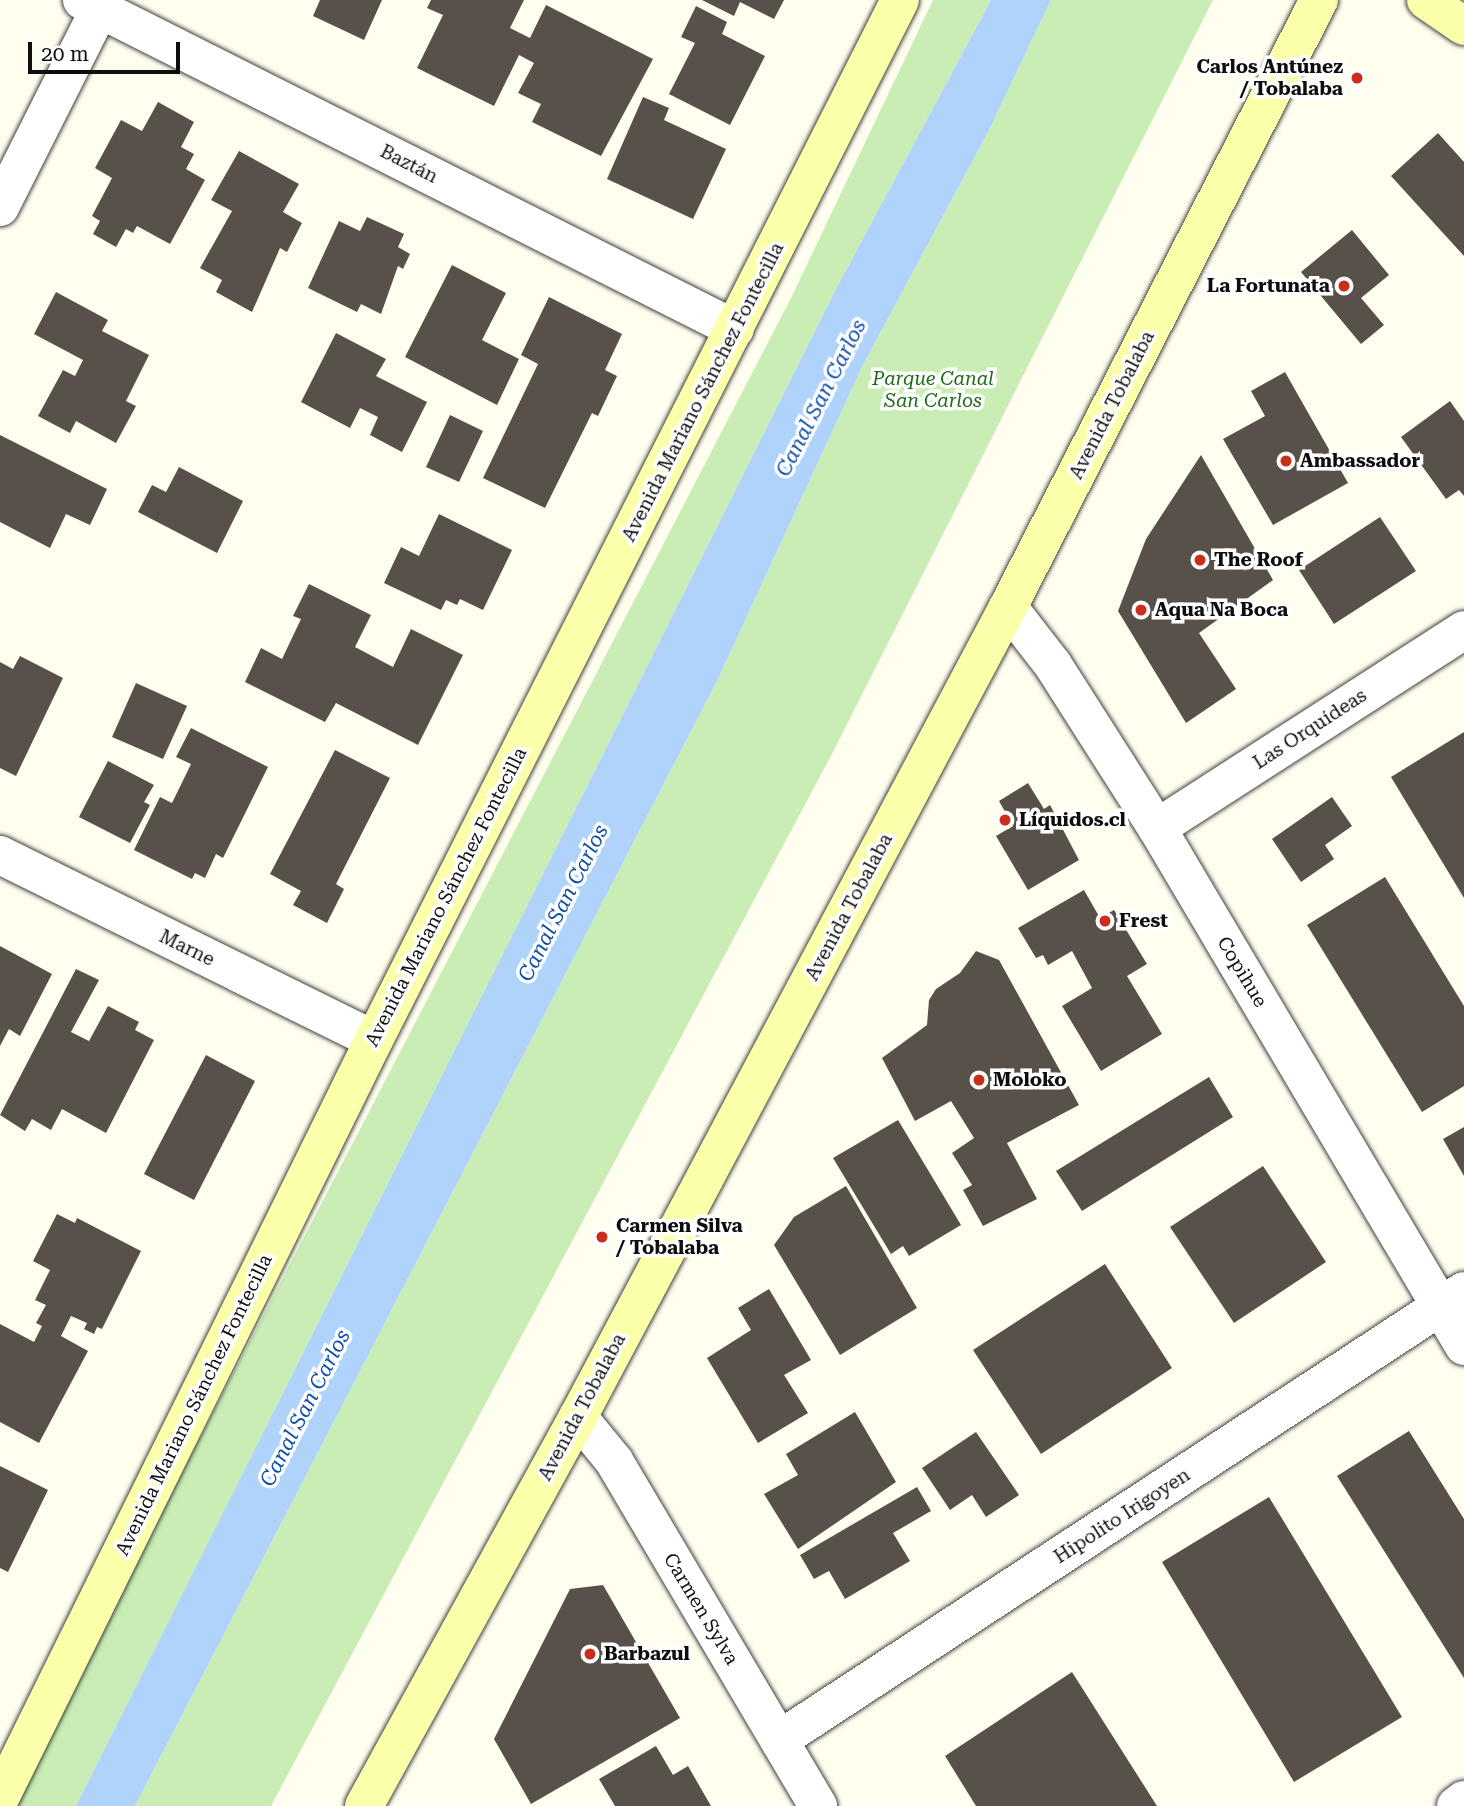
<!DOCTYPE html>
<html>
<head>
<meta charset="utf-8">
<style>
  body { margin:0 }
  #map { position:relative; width:1464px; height:1806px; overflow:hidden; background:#fffeef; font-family:"Roboto Serif",serif }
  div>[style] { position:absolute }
  .green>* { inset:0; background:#c9edb5 }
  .water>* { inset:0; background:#afd3fb }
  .building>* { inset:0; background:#575149 }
  .roads { filter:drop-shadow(0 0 2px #414141) drop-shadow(0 0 2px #414141) }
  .street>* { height:38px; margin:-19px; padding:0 19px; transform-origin:19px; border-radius:19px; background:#fff }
  .secondary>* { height:38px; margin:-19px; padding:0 19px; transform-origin:19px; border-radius:19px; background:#fbffaa }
  .dots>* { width:19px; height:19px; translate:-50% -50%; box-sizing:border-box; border:4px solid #fff; border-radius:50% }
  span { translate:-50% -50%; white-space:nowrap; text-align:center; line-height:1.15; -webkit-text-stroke:7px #fff; paint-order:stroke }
  .poi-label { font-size:19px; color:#0e0e0e; font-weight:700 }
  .right { translate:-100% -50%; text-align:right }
  .left { translate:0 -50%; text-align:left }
  .street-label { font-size:19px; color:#0e0e0e }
  .park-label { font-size:19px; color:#1d6b19; font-style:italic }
  .water-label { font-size:21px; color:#0d4daa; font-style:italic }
  .scale { position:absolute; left:28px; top:42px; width:152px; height:32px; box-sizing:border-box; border:4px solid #0e0e0e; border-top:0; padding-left:9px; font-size:21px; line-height:24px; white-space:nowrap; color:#0e0e0e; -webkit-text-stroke:5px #fff; paint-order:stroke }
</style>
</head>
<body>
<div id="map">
  <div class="green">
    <i style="clip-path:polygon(933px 0,991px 0,837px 287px,76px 1806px,9px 1806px,791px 298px)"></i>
    <i style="clip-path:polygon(1051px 0,1213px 0,833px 752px,271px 1806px,135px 1806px,718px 679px,862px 367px,988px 132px)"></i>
  </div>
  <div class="water">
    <i style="clip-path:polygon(991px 0,1051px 0,988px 132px,862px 367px,718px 679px,135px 1806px,76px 1806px,837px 287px)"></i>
  </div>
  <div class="building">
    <i style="clip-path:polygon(320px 0,382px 0,364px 40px,313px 16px)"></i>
    <i style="clip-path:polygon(431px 0,524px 0,510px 28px,530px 38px,546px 5px,653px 59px,601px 156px,532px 122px,541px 104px,518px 93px,534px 63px,519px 55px,494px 106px,417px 68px,443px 15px,427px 8px)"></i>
    <i style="clip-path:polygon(702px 0,784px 0,774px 19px,740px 2px,734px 16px)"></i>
    <i style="clip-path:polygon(696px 6px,727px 22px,722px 34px,765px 56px,730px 125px,669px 94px,695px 43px,681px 37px)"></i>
    <i style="clip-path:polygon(643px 97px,669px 108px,664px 120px,726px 149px,693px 219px,607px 179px)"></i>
    <i style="clip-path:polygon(158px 102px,194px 122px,181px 147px,194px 154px,186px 169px,205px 180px,170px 244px,137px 226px,133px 233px,126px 229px,116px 247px,93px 234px,100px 221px,92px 216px,112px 178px,95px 168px,121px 120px,142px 131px)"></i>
    <i style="clip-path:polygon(1438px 133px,1464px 162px,1464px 256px,1391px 176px)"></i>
    <i style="clip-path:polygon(239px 151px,299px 184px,283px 212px,302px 223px,287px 252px,280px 248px,252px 312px,216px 292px,222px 280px,200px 268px,232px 211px,211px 200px)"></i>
    <i style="clip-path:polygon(367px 217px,404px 234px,398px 247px,410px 254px,403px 269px,398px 266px,381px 314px,361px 304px,357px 312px,308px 288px,339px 221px,360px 231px)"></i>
    <i style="clip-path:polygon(1352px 230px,1389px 275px,1361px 298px,1384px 325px,1361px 344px,1301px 272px)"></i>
    <i style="clip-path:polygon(452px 265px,506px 293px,482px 340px,519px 359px,497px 405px,405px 357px)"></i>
    <i style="clip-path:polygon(56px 292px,108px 320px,102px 331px,149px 355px,126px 401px,136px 406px,116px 443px,76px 421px,70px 433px,38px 416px,63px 370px,75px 376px,83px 360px,34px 334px)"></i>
    <i style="clip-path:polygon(549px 297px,622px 334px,605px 370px,617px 376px,598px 416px,592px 413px,545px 508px,483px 478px,538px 364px,521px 355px)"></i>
    <i style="clip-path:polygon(336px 333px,386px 359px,376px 376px,427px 402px,402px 452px,370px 435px,378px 417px,360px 408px,350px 428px,301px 402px)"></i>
    <i style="clip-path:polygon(1285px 372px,1348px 483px,1273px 525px,1223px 439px,1265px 416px,1251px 391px)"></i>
    <i style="clip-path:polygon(1450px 401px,1464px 421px,1464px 496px,1459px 490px,1446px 499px,1401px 437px)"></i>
    <i style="clip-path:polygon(450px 415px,483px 431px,459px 482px,426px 467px)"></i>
    <i style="clip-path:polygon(0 435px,107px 489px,90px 525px,66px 514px,50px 548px,0 522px)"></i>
    <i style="clip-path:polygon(1201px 455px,1273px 580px,1199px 633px,1236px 689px,1186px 723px,1118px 611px,1146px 539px)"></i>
    <i style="clip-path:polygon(179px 467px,243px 501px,217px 553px,138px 512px,152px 485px,166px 492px)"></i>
    <i style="clip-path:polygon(439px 514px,512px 550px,483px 610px,460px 599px,457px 605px,446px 600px,441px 610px,384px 583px,401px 547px,419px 556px)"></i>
    <i style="clip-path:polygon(1380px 517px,1416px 571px,1334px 624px,1299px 570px)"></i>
    <i style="clip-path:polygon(309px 584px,371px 615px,355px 647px,393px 667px,411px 629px,463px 655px,418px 745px,336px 703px,325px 722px,245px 682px,261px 648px,282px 659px,301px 619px,293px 616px)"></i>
    <i style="clip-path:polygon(20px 656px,63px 678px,16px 776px,0 768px,0 662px,13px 669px)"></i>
    <i style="clip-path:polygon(136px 683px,187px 706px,163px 759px,112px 737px)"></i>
    <i style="clip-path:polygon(191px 728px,268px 767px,223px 858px,216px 854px,205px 878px,195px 873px,192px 879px,134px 850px,160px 797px,172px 803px,191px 764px,176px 757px)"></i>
    <i style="clip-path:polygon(1464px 732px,1464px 898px,1391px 777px)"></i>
    <i style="clip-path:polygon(335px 750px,390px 778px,336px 884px,344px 889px,327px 923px,293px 905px,301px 891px,270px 874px)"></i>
    <i style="clip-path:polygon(108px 761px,154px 785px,144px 802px,150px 805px,130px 843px,79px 817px)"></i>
    <i style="clip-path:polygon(1028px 783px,1044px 809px,1050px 805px,1079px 860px,1028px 890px,996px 836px,1013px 826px,999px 801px)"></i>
    <i style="clip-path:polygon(1332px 797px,1352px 826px,1325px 845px,1334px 859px,1301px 882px,1272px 839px)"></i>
    <i style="clip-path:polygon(1385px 877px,1464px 1006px,1464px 1086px,1422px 1112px,1307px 925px)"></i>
    <i style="clip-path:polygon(1084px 890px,1100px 918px,1114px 910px,1147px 964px,1127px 976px,1162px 1034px,1101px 1071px,1062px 1006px,1092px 988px,1072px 951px,1048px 965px,1043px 955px,1036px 958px,1018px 928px)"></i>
    <i style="clip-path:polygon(0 946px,52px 974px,20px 1036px,9px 1029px,0 1046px)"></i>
    <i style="clip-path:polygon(976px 951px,999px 960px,1079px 1105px,1007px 1143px,1037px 1199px,983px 1226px,963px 1190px,972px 1185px,952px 1153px,974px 1138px,951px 1101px,915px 1121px,882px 1058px,927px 1025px,929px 1000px,936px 989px,960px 973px)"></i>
    <i style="clip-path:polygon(76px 969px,99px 980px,71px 1032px,89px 1041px,108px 1006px,139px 1022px,135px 1030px,154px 1040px,106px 1133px,62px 1109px,51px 1130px,32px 1119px,25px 1131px,0 1115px)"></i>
    <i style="clip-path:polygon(206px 1055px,255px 1081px,194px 1200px,144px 1174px)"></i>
    <i style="clip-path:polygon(1209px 1077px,1233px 1117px,1082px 1211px,1056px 1171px)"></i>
    <i style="clip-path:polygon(898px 1120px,961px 1225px,909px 1256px,903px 1246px,891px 1254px,833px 1158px)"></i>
    <i style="clip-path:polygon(1464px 1127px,1464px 1176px,1443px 1139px)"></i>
    <i style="clip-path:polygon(1263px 1166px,1326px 1262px,1234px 1323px,1170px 1227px)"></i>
    <i style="clip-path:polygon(846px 1186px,917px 1308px,840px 1355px,774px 1245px,794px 1217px)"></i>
    <i style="clip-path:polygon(57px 1214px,75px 1223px,77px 1218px,141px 1251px,102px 1329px,97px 1327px,94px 1334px,84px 1329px,87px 1323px,71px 1316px,61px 1336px,88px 1351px,39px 1443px,0 1422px,0 1324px,34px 1342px,42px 1326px,36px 1323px,46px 1305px,35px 1300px,50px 1270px,33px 1261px)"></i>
    <i style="clip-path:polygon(1105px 1264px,1172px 1368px,1041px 1454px,973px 1350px)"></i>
    <i style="clip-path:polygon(769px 1289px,811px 1360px,784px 1375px,808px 1413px,758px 1443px,707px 1358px,751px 1330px,738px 1308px)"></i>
    <i style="clip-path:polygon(855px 1412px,896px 1482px,798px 1549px,764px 1494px,798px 1475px,786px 1454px)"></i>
    <i style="clip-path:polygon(1409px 1431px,1464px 1519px,1464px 1678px,1337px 1476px)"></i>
    <i style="clip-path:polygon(976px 1432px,1019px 1495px,986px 1517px,972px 1495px,950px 1510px,922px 1468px)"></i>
    <i style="clip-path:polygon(0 1466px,48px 1490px,8px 1572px,0 1568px)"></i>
    <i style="clip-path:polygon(917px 1487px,931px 1511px,893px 1533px,910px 1561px,845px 1599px,829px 1571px,814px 1579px,800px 1555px)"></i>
    <i style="clip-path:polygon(1269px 1497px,1402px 1717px,1294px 1782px,1162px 1562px)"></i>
    <i style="clip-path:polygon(603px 1585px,680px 1718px,531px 1804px,494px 1739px,570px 1589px)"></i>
    <i style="clip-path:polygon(1072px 1672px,1157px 1806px,976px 1806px,945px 1756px)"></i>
    <i style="clip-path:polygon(656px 1746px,673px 1775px,688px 1766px,711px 1806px,615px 1806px,599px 1779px)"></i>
  </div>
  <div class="roads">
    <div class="street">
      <i style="left:82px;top:0;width:731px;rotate:26.74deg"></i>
      <i style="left:0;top:207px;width:232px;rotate:-63.3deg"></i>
      <i style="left:1008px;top:607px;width:73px;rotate:52.2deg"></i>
      <i style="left:1053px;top:665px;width:193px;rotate:57.5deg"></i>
      <i style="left:1157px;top:828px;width:602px;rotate:59.35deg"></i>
      <i style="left:1157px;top:828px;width:365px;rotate:-32.8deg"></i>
      <i style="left:0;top:855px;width:417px;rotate:26.3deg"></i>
      <i style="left:578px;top:1417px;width:57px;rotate:50.7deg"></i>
      <i style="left:614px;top:1461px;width:401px;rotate:59.4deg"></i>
      <i style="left:779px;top:1740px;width:819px;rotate:-33.24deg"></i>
      <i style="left:1456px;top:1806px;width:10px;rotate:-37deg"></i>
    </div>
    <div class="secondary">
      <i style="left:1426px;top:0;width:46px;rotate:34.4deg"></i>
      <i style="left:0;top:1798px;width:845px;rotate:-63.74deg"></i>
      <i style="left:374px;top:1040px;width:1165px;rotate:-63.17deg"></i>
      <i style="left:364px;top:1806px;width:444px;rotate:-61.2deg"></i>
      <i style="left:578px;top:1417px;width:917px;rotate:-62.04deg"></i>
      <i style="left:1008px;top:607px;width:682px;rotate:-62.87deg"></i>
    </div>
  </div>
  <div class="dots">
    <i style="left:1357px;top:78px;background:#c92d1b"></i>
    <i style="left:1344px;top:286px;background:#c92d1b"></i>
    <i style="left:1286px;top:461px;background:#c92d1b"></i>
    <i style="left:1200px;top:560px;background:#c92d1b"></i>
    <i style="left:1141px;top:610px;background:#c92d1b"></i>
    <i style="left:1005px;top:820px;background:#c92d1b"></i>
    <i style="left:1105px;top:921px;background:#c92d1b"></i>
    <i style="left:979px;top:1080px;background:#c92d1b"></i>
    <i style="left:602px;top:1237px;background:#c92d1b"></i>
    <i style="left:590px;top:1654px;background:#c92d1b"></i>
  </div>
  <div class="poi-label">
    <span class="right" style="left:1343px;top:78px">Carlos Antúnez<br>/ Tobalaba</span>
    <span class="right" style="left:1330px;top:286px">La Fortunata</span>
    <span class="left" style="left:1300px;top:461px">Ambassador</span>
    <span class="left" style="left:1214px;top:560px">The Roof</span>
    <span class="left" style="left:1155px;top:610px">Aqua Na Boca</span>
    <span class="left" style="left:1019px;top:820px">Líquidos.cl</span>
    <span class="left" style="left:1119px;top:921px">Frest</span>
    <span class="left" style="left:993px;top:1080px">Moloko</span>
    <span class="left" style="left:616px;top:1237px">Carmen Silva<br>/ Tobalaba</span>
    <span class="left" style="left:604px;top:1654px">Barbazul</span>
  </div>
  <div class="street-label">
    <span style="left:409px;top:164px;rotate:27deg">Baztán</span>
    <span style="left:703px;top:392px;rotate:-63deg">Avenida Mariano Sánchez Fontecilla</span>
    <span style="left:1112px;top:405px;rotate:-63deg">Avenida Tobalaba</span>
    <span style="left:1310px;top:729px;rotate:-33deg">Las Orquídeas</span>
    <span style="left:446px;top:897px;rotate:-63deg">Avenida Mariano Sánchez Fontecilla</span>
    <span style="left:849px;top:907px;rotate:-62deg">Avenida Tobalaba</span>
    <span style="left:187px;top:948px;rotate:26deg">Marne</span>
    <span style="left:1242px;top:972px;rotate:59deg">Copihue</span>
    <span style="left:194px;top:1405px;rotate:-64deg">Avenida Mariano Sánchez Fontecilla</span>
    <span style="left:582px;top:1407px;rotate:-62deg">Avenida Tobalaba</span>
    <span style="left:1122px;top:1516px;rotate:-33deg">Hipolito Irigoyen</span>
    <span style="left:701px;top:1609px;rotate:59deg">Carmen Sylva</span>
  </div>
  <div class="park-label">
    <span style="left:933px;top:390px">Parque Canal<br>San Carlos</span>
  </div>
  <div class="water-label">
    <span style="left:821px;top:398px;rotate:-63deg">Canal San Carlos</span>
    <span style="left:563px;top:903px;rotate:-63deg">Canal San Carlos</span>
    <span style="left:305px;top:1408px;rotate:-63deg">Canal San Carlos</span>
  </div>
  <div class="scale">20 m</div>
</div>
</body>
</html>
